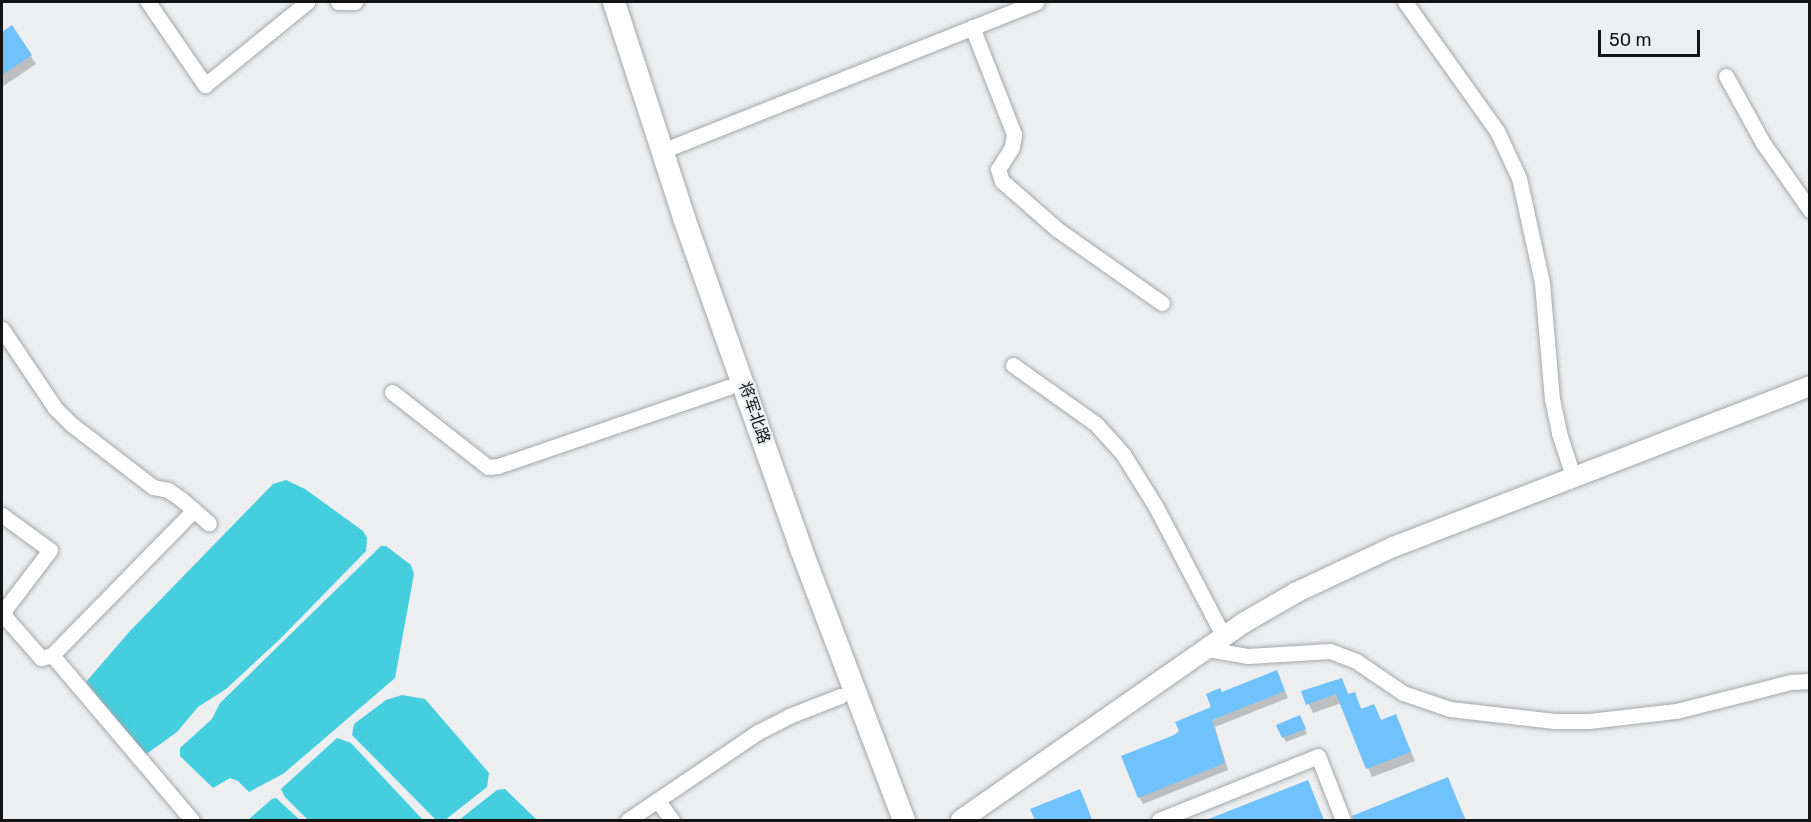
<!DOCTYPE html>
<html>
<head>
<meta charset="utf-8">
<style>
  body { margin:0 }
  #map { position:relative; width:1811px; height:822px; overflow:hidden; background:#eceef0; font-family:Rubik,"Noto Sans SC",sans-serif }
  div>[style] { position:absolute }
  .water>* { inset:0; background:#44cede }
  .shadow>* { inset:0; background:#0003 }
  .building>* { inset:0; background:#6fc2fd }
  .roads { filter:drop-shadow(0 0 2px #a5a7a8) drop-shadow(0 0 2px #a5a7a8) }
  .minor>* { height:15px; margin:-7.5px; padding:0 7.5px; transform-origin:7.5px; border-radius:7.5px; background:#fff }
  .major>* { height:20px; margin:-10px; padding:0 10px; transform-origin:10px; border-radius:10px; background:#fff }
  .highway>* { height:22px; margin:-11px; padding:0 11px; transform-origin:11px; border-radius:11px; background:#fff }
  span { translate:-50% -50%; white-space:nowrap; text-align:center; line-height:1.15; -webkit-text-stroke:4.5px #eceef0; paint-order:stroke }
  .street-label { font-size:16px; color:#141415 }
  .frame { position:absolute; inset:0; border:3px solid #141415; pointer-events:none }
  .scale { position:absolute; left:1598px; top:30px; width:102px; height:27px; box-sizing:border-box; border:3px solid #141415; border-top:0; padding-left:8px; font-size:18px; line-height:21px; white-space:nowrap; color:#141415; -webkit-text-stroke:4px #eceef0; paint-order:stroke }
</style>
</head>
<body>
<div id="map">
  <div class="water">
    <i style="clip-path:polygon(286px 480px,305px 489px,363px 531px,367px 538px,366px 551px,279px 640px,226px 689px,198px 707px,177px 732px,145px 755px,86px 682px,130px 631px,273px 484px)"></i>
    <i style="clip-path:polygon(381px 546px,386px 546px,411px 565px,414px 574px,395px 678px,283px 774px,249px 792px,238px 781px,230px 778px,213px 788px,180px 756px,180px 748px,212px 719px,220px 703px)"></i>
    <i style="clip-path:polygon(402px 695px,425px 699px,489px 773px,487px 787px,445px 820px,436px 820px,352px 735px,354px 724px,386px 700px)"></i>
    <i style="clip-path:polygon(337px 738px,351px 743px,423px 820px,308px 820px,285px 797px,281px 789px)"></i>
    <i style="clip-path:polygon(505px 789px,537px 820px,459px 820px,497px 790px)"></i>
    <i style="clip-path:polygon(276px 798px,300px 820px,248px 820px,272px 799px)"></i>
  </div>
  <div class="shadow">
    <i style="clip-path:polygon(12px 27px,36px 64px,2px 87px,2px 34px)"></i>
    <i style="clip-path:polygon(1280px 679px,1288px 698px,1215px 727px,1228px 770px,1143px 804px,1139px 797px,1175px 736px,1213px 708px,1222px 694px)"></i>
    <i style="clip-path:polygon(1341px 679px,1349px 695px,1354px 693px,1362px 710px,1374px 705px,1382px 722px,1396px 716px,1415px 761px,1372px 777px,1341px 703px,1313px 713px,1303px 692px)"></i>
    <i style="clip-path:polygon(1302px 722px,1307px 734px,1286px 742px,1278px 726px)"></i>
    <i style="clip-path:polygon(1448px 779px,1466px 820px,1357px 820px,1355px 816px)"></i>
    <i style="clip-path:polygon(1307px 781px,1324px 820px,1208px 820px)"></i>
    <i style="clip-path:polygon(1084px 798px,1092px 820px,1037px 820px,1032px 810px)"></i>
  </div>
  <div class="building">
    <i style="clip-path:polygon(12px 25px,32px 55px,2px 75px,2px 32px)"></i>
    <i style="clip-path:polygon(1277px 670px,1285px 691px,1212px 720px,1225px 763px,1138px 798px,1121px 756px,1174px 735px,1179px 731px,1175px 722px,1211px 707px,1206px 694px,1220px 688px,1222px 692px)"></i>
    <i style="clip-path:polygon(1342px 678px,1348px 694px,1355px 692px,1361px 709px,1374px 704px,1381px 720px,1396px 714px,1411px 752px,1366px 769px,1336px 694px,1306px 705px,1301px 691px)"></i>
    <i style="clip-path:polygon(1300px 715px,1306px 729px,1282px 738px,1276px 725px)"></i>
    <i style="clip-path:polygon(1448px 777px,1465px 820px,1353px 820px,1352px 816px)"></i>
    <i style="clip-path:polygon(1308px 780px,1324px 820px,1206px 820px)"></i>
    <i style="clip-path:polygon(1080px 789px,1092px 820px,1035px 820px,1030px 809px)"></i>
  </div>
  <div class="roads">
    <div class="minor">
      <i style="left:148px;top:2px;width:101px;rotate:55.5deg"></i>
      <i style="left:205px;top:85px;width:132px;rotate:-39.1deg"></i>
      <i style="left:338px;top:2px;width:17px"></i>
      <i style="left:1405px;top:2px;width:158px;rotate:54.5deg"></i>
      <i style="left:1497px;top:131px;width:52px;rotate:64.9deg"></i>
      <i style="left:1519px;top:178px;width:107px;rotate:77.6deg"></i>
      <i style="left:1542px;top:283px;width:116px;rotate:85.1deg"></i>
      <i style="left:1552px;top:399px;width:35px;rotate:78deg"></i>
      <i style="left:1559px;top:433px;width:45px;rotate:72deg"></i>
      <i style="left:972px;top:27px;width:115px;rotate:68.6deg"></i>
      <i style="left:1014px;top:134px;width:13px;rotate:99deg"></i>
      <i style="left:1012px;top:147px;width:26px;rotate:122deg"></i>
      <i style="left:998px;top:169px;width:13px;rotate:72deg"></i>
      <i style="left:1002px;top:181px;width:74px;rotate:41.2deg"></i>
      <i style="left:1058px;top:230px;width:127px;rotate:35.1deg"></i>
      <i style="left:1726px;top:76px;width:77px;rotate:61.1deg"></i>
      <i style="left:1763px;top:143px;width:82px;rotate:55deg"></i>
      <i style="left:662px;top:151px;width:403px;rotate:-21.7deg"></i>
      <i style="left:2px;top:329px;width:95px;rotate:56.1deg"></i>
      <i style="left:55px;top:408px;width:23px;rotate:45deg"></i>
      <i style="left:71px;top:424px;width:103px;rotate:37.5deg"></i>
      <i style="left:153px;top:487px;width:15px;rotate:11deg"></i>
      <i style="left:168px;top:490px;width:16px;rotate:35deg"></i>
      <i style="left:181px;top:499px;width:37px;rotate:41deg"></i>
      <i style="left:1013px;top:365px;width:102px;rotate:35.4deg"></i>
      <i style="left:1096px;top:424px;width:40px;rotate:48deg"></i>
      <i style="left:1123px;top:454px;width:62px;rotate:58.1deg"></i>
      <i style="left:1156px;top:507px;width:147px;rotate:62.4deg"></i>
      <i style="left:392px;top:392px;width:122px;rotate:38deg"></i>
      <i style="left:488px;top:467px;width:10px;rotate:-6deg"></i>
      <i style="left:498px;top:466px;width:244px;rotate:-18.9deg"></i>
      <i style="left:2px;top:515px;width:59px;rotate:36.1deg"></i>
      <i style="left:50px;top:550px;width:74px;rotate:127.3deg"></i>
      <i style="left:5px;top:609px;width:8px;rotate:90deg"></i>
      <i style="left:5px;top:617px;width:55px;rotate:48.7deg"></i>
      <i style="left:41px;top:658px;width:11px;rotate:-15deg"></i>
      <i style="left:52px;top:655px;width:203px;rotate:-45.6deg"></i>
      <i style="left:1207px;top:649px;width:42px;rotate:9.7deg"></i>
      <i style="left:1248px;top:656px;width:82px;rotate:-3.5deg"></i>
      <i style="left:1330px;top:651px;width:28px;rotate:21deg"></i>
      <i style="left:1356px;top:661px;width:57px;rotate:34.2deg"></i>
      <i style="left:1403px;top:693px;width:50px;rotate:18.8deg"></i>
      <i style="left:1450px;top:709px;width:105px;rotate:6.6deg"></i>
      <i style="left:1554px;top:721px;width:35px"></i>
      <i style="left:1589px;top:721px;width:88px;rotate:-6.6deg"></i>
      <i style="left:1676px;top:711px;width:119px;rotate:-14.2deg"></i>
      <i style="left:1791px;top:682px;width:19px;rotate:-3deg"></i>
      <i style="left:52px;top:655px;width:216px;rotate:49.7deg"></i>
      <i style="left:657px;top:800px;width:25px;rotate:53deg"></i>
      <i style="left:628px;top:820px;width:157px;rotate:-34.1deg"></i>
      <i style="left:758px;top:732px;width:35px;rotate:-27deg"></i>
      <i style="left:789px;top:716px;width:55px;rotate:-21.4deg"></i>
      <i style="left:1159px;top:820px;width:171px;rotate:-21.9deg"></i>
      <i style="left:1318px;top:756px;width:69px;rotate:68.7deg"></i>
    </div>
    <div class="major">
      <i style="left:961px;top:820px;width:346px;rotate:-34.9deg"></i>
      <i style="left:1245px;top:622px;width:60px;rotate:-30deg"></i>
      <i style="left:1297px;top:592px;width:106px;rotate:-25.1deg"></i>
      <i style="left:1393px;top:547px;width:447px;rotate:-21.1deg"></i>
    </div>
    <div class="highway">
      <i style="left:614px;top:2px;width:227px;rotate:72deg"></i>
      <i style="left:684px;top:218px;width:351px;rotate:70.5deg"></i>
      <i style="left:801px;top:549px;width:290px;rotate:69.2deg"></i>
    </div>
  </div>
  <div class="street-label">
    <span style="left:754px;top:413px;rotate:71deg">将军北路</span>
  </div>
  <div class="frame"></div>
  <div class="scale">50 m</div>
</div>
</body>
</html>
